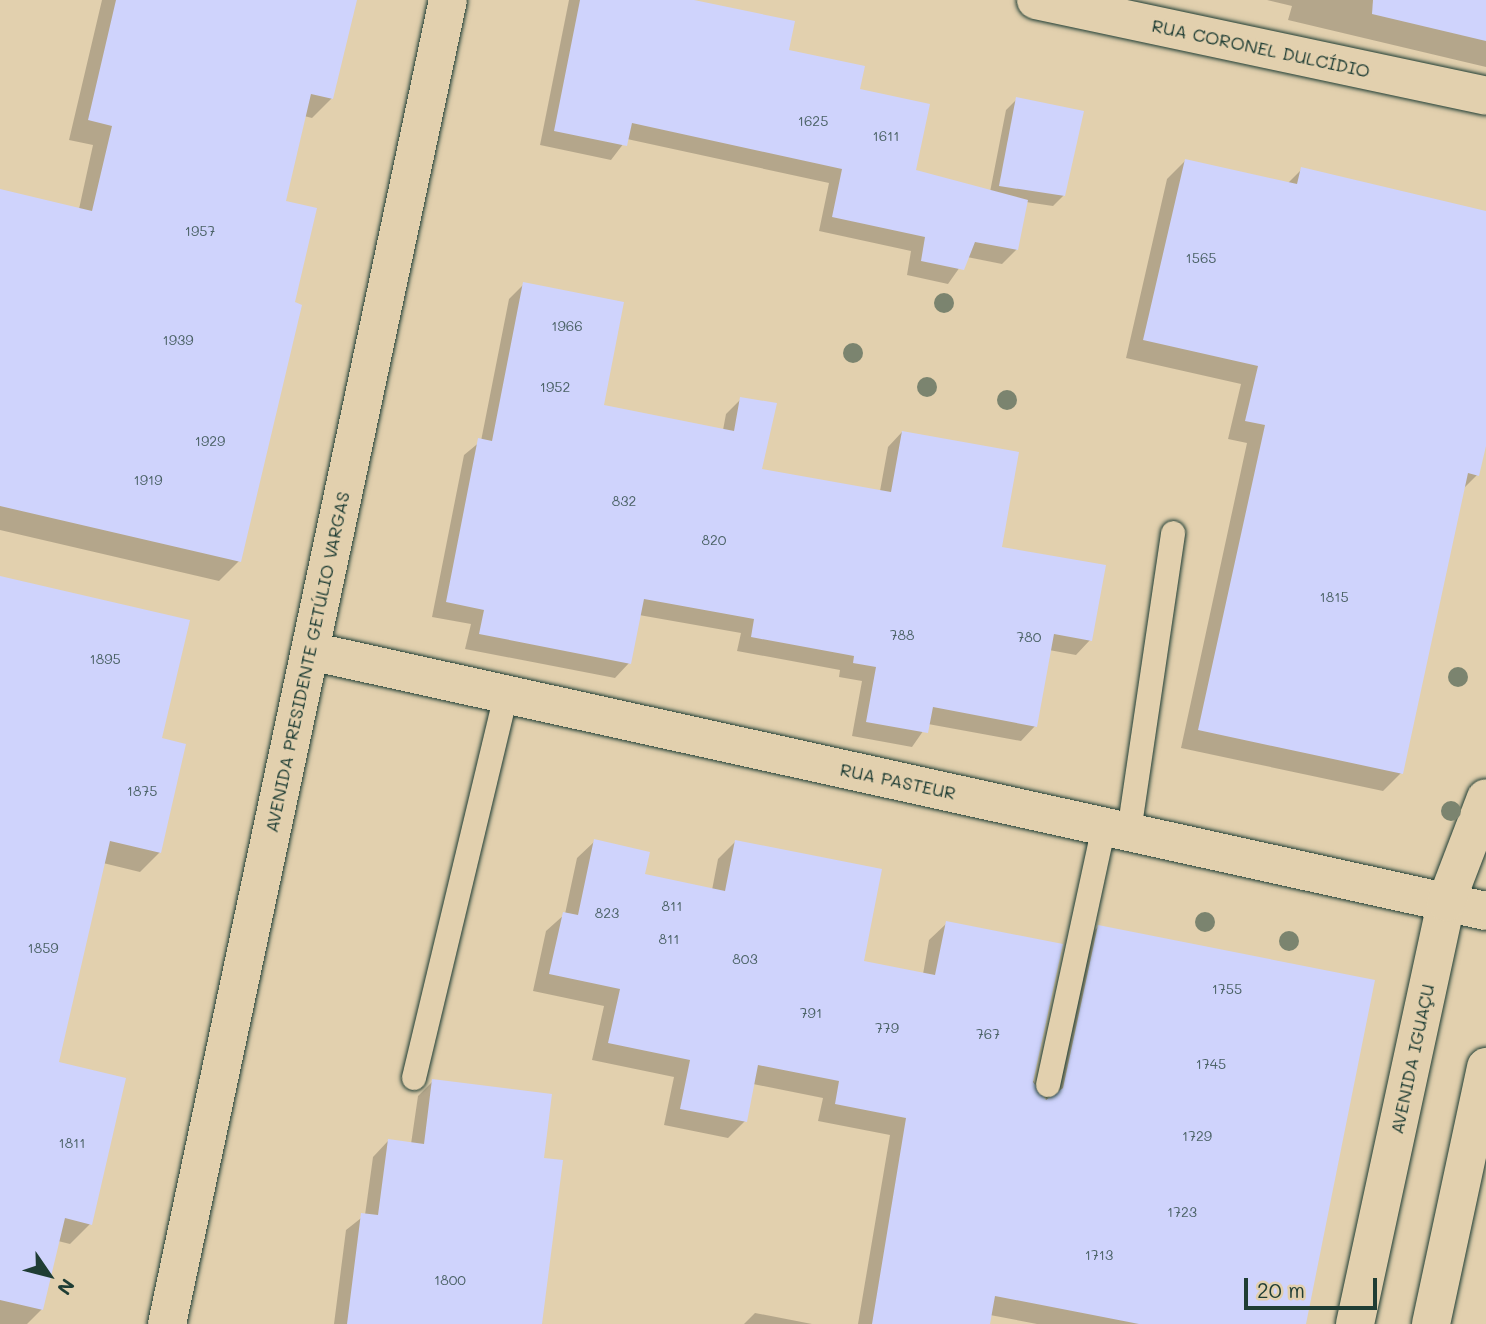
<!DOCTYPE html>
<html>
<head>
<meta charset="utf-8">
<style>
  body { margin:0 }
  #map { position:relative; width:1486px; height:1324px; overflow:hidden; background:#e2d0ae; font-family:Mali,sans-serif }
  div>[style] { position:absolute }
  .shadow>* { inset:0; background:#0003 }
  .building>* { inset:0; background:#cfd3fc }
  .roads { filter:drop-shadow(0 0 2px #1f3d34) drop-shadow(0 0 2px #1f3d34) }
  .service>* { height:24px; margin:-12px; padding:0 12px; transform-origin:12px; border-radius:12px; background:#e2d0ae }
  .minor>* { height:38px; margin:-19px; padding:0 19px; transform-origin:19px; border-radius:19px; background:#e2d0ae }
  .tertiary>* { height:38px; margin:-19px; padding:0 19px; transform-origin:19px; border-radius:19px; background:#e2d0ae }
  .secondary>* { height:38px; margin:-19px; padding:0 19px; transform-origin:19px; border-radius:19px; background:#e2d0ae }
  .trees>* { width:20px; height:20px; margin:-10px; border-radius:50%; background:#7b846f }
  span { translate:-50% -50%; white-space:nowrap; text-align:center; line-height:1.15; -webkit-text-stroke:5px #e2d0ae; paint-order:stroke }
  .number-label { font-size:14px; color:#4b6266 }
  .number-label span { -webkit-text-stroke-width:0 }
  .street-label { font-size:18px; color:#1f3d34 }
  .north { position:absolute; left:14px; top:1240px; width:70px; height:70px; -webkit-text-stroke:5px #e2d0ae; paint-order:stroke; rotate:125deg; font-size:19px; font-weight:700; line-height:28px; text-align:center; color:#1f3d34 }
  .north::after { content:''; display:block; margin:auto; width:24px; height:32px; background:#1f3d34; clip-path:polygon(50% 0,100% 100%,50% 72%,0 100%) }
  .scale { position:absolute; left:1244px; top:1278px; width:133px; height:32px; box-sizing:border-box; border:4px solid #1f3d34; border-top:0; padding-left:9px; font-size:21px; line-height:24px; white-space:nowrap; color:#1f3d34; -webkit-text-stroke:5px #e2d0ae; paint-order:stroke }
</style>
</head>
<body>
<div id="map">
  <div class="shadow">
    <i style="clip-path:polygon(102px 0,355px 0,332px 98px,312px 118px,304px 116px,283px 202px,293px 304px,239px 561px,219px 581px,0 530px,0 191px,79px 209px,93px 145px,69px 140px)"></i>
    <i style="clip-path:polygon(569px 0,679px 0,858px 90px,914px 172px,990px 192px,1006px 110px,1017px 99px,1064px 195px,1053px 206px,1026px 202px,1017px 249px,1002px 264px,967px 257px,948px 284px,907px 275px,911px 251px,819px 231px,829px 183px,627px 139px,611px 160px,540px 145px)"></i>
    <i style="clip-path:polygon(1267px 0,1486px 0,1486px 67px,1288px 20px,1292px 6px)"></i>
    <i style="clip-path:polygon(1185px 161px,1287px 184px,1302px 169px,1486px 213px,1486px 434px,1477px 475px,1462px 490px,1401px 773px,1383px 791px,1181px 748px,1247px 443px,1228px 439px,1241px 384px,1126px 358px,1167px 179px)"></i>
    <i style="clip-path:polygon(524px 284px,602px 406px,723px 430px,726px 414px,741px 399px,760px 470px,880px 491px,888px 447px,902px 432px,1000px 549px,1090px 640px,1076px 655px,1049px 650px,1035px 726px,1021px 741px,928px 724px,912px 747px,852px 736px,862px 681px,839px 677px,840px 670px,737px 651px,741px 633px,639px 615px,629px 663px,615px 678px,465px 649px,471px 624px,432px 617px,464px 455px,481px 441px,509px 299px)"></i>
    <i style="clip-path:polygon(0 578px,160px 740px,160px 852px,140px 872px,103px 863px,57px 1063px,90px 1224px,70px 1244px,58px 1241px,42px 1309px,27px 1324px,0 1324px)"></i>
    <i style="clip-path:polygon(595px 841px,643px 875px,712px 890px,718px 859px,735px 842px,862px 962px,923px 974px,929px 940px,947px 923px,1045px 1102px,1081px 944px,1098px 927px,1304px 1324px,1037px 1324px,990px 1315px,988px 1324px,858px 1324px,890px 1135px,818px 1121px,823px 1098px,753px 1084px,745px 1121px,728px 1138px,664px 1125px,674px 1077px,592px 1060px,604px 1006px,533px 991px,546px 931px,565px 914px,577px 858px)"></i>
    <i style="clip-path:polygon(433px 1081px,542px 1160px,540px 1324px,334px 1324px,346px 1230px,365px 1215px,373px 1157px,388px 1141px,411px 1144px,418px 1096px)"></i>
    <i style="clip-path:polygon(755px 1313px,812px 1324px,744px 1324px)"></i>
  </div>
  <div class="building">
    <i style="clip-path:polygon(116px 0,357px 0,333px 99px,311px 94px,286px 201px,317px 208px,295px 302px,302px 305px,241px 562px,0 506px,0 189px,92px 211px,112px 126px,88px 120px)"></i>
    <i style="clip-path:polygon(580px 0,694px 0,795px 21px,789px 50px,865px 66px,860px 89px,930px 104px,916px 170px,1028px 200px,1018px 250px,975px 242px,964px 270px,921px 261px,925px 237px,832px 217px,842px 169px,632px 123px,627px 146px,554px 131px)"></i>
    <i style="clip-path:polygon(1373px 0,1486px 0,1486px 41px,1372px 14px)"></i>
    <i style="clip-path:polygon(1016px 97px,1084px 111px,1065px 196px,999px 186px)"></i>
    <i style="clip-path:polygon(1185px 159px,1297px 184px,1301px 167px,1486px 211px,1486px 446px,1479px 476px,1468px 473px,1403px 774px,1198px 730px,1265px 425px,1245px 421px,1258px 366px,1143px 340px)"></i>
    <i style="clip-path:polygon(523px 282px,624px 302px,604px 405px,734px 431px,740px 397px,777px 403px,762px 469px,891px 492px,902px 431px,1019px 452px,1002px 547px,1106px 565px,1092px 641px,1054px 634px,1037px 727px,933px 707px,928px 733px,866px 722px,876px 667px,853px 663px,854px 656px,751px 637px,754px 619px,644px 599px,631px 664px,479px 634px,484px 610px,446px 602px,478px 438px,492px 441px)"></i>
    <i style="clip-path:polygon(0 576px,190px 620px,162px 738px,186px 744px,161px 853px,110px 841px,59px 1062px,126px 1078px,92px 1225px,65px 1218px,43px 1310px,0 1300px)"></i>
    <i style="clip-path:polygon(594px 839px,650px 852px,645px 874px,725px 891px,735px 840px,882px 869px,864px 961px,935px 975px,946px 921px,1063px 944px,1033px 1082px,1046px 1100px,1063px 1088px,1098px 925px,1375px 980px,1306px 1324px,1139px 1324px,995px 1296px,990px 1324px,872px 1324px,906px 1118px,835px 1104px,839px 1081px,758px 1065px,747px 1122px,680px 1109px,690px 1060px,608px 1043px,620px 989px,549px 974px,563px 912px,578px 915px)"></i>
    <i style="clip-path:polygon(432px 1079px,552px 1094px,544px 1158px,563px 1160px,542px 1324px,347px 1324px,361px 1213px,378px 1215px,388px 1139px,424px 1144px)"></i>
  </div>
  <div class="roads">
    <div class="service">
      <i style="left:1129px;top:832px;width:302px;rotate:-81.6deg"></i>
      <i style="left:414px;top:1078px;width:395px;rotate:-76.5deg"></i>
      <i style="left:1048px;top:1085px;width:265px;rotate:-77.8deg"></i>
    </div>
    <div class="minor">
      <i style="left:310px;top:651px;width:1204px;rotate:12.47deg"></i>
    </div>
    <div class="tertiary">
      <i style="left:1036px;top:0;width:460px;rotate:12deg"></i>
    </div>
    <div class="secondary">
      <i style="left:167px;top:1324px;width:1353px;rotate:-78.02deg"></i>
      <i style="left:1355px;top:1324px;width:432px;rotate:-77.8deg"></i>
      <i style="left:1446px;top:902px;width:111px;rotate:-69deg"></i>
      <i style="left:1431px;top:1324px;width:263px;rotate:-77.9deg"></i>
    </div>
  </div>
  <div class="trees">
    <i style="left:944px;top:303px"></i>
    <i style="left:853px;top:353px"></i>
    <i style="left:927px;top:387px"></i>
    <i style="left:1007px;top:400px"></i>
    <i style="left:1458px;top:677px"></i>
    <i style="left:1451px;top:811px"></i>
    <i style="left:1205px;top:922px"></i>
    <i style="left:1289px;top:941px"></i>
  </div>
  <div class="number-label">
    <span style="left:813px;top:121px">1625</span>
    <span style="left:886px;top:136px">1611</span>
    <span style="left:200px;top:231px">1957</span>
    <span style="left:1201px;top:258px">1565</span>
    <span style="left:567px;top:326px">1966</span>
    <span style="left:178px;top:340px">1939</span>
    <span style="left:555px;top:387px">1952</span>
    <span style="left:210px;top:441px">1929</span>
    <span style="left:148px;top:480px">1919</span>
    <span style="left:624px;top:501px">832</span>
    <span style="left:714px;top:540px">820</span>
    <span style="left:1334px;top:597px">1815</span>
    <span style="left:902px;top:635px">788</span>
    <span style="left:1029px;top:637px">780</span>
    <span style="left:105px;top:659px">1895</span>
    <span style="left:142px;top:791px">1875</span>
    <span style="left:672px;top:906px">811</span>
    <span style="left:607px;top:913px">823</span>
    <span style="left:669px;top:939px">811</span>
    <span style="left:43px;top:948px">1859</span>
    <span style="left:745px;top:959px">803</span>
    <span style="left:1227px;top:989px">1755</span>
    <span style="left:811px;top:1013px">791</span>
    <span style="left:887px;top:1028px">779</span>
    <span style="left:988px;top:1034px">767</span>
    <span style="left:1211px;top:1064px">1745</span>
    <span style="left:1197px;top:1136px">1729</span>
    <span style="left:72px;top:1143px">1811</span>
    <span style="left:1182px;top:1212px">1723</span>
    <span style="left:1099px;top:1255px">1713</span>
    <span style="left:450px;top:1280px">1800</span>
  </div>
  <div class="street-label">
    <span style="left:1261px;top:48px;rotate:12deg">RUA CORONEL DULCÍDIO</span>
    <span style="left:307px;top:662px;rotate:-78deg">AVENIDA PRESIDENTE GETÚLIO VARGAS</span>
    <span style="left:898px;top:781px;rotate:12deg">RUA PASTEUR</span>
    <span style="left:1412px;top:1059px;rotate:-78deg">AVENIDA IGUAÇU</span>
  </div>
  <div class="north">N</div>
  <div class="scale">20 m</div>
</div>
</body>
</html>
